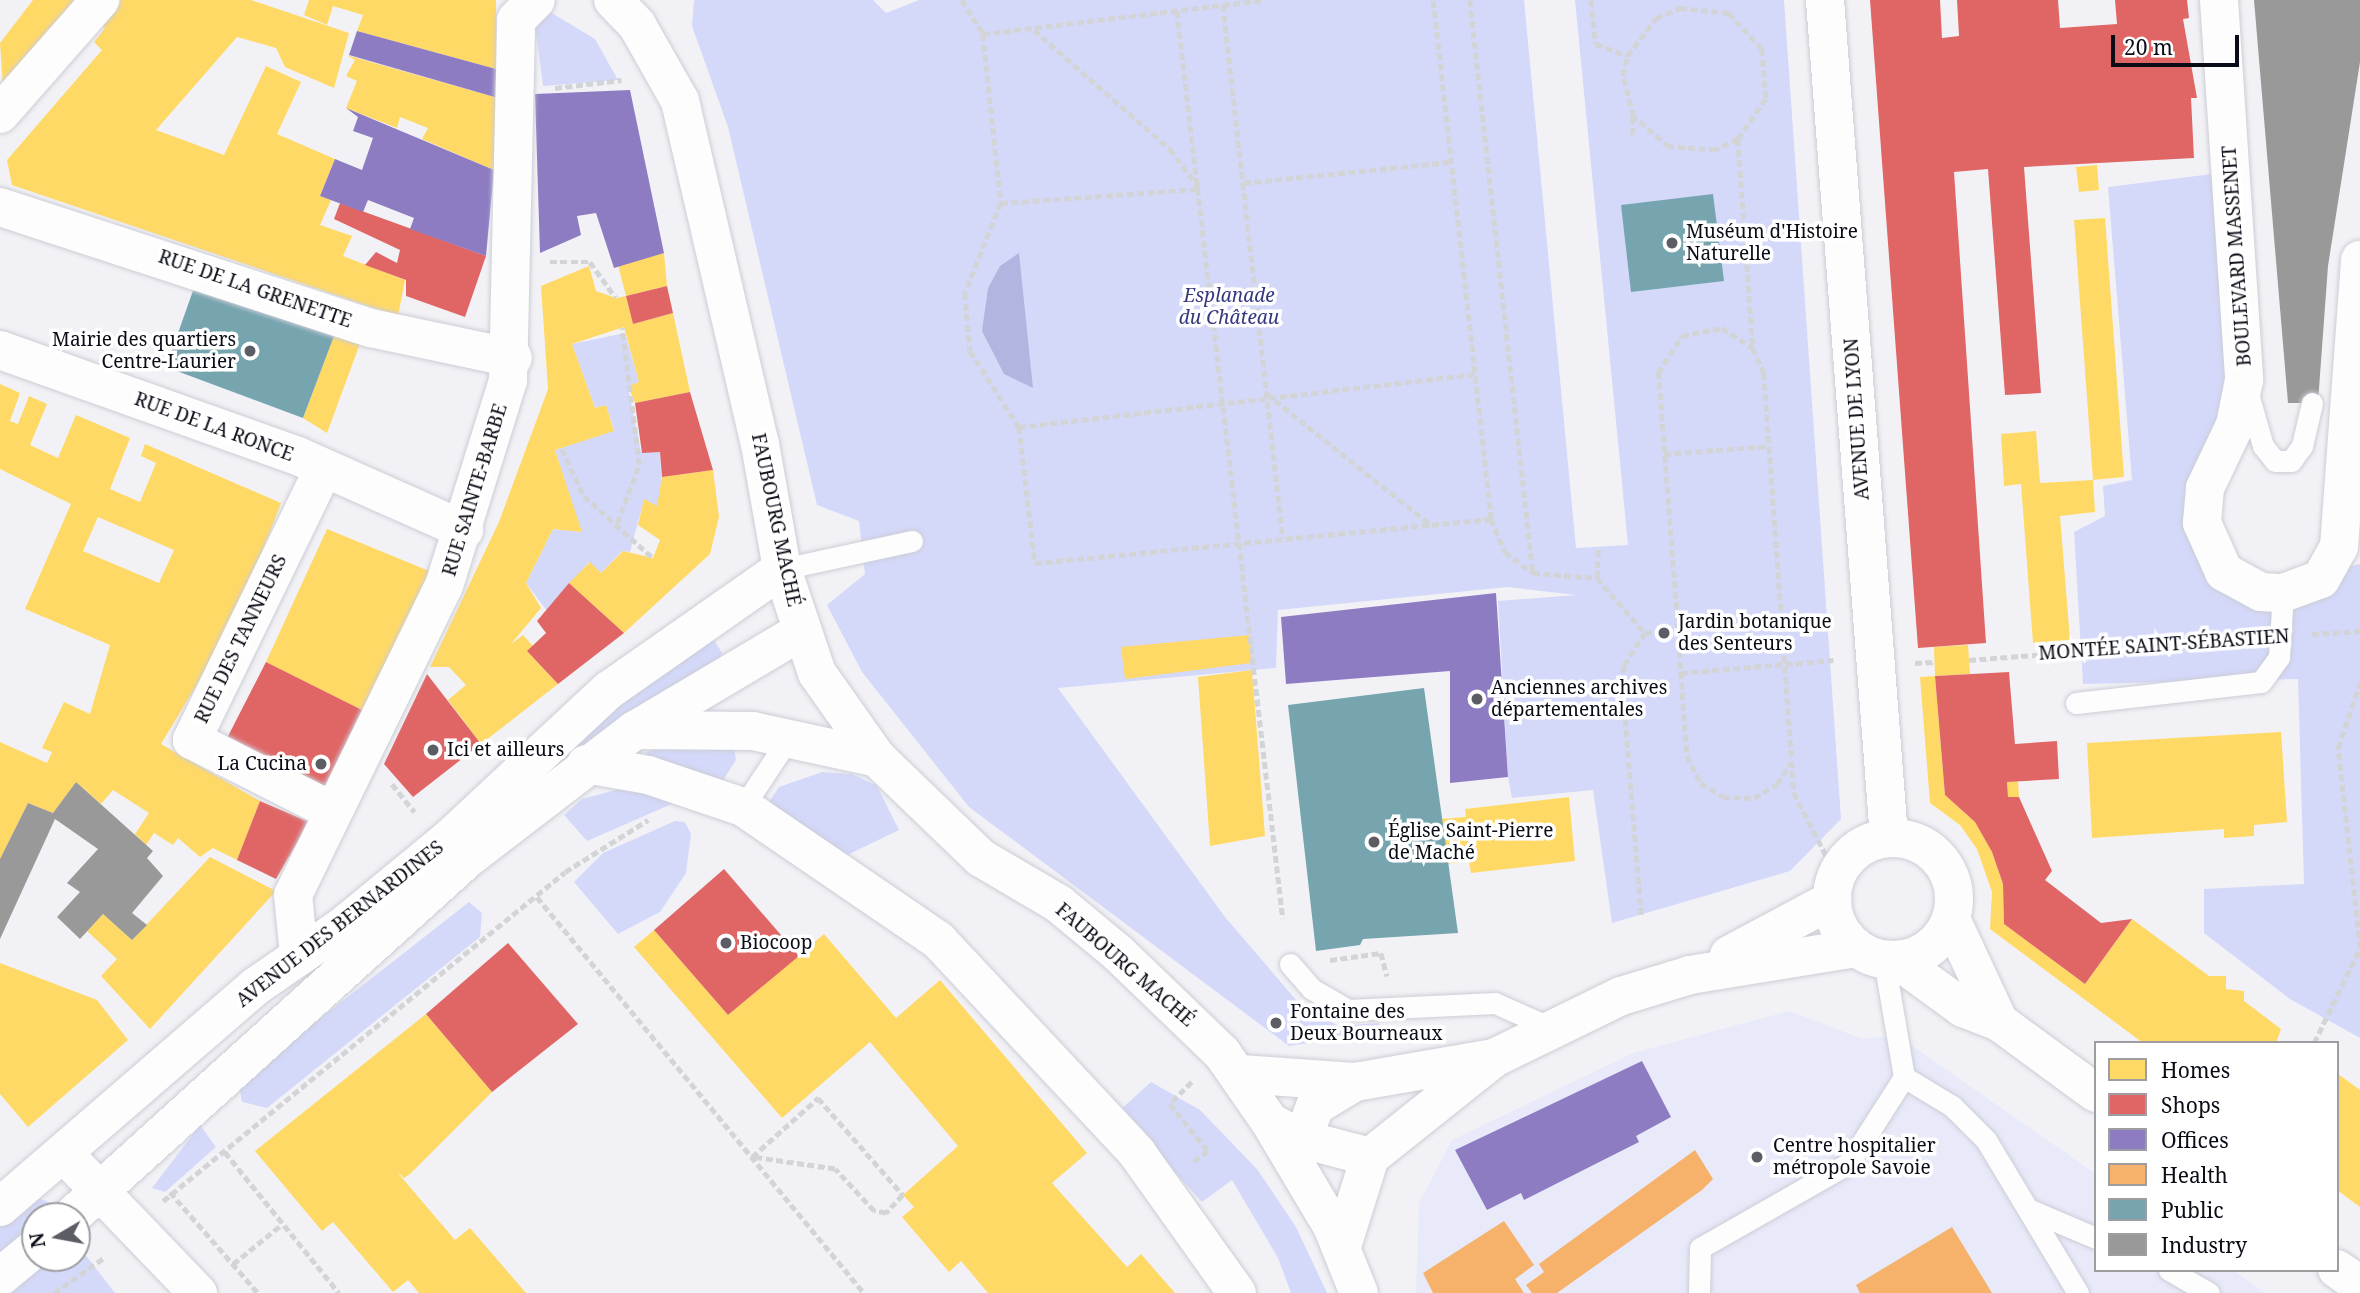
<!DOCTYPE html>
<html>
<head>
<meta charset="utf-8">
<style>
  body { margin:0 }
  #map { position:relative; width:2360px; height:1293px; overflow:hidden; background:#f2f2f6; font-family:"Noto Serif",serif }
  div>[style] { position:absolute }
  .built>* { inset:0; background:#e8eafa }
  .green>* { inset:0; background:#d4d9fa }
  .water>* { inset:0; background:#b0b6e0 }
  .homes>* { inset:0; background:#ffd966 }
  .shops>* { inset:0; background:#e06666 }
  .offices>* { inset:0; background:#8e7cc3 }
  .health>* { inset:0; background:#f6b26b }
  .public>* { inset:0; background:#76a5af }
  .industry>* { inset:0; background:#999 }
  .path>* { height:4.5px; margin-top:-2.25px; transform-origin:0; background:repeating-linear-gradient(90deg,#d3d4d6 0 7px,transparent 0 10.5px) }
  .roads { filter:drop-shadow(0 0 2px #cccdd6) drop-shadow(0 0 2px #cccdd6) }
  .service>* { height:21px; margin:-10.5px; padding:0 10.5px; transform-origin:10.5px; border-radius:10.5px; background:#fdfdfe }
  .minor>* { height:38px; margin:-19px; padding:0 19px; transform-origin:19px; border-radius:19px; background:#fdfdfe }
  .tertiary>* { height:38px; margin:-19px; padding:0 19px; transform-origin:19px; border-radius:19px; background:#fdfdfe }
  .secondary>* { height:38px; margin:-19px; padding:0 19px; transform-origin:19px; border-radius:19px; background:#fdfdfe }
  .primary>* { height:38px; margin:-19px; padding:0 19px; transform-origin:19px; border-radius:19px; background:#fdfdfe }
  .primary>.ring { margin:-19px; padding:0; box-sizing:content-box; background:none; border:38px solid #fdfdfe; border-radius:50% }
  .dots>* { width:19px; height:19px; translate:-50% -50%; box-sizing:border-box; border:4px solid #fff; border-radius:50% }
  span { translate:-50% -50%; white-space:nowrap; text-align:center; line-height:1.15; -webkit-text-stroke:7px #fff; paint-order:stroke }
  .poi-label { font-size:19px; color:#090b16 }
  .left { translate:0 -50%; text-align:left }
  .right { translate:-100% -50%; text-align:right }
  .street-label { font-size:19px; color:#090b16 }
  .park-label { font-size:19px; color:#35377e; font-style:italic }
  .legend { position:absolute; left:2094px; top:1041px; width:245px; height:231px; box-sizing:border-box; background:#fff; border:2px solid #9d9da2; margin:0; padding:9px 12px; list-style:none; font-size:21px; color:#090b16 }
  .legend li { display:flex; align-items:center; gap:14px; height:35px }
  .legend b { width:35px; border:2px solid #9d9da2 }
  .north { position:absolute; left:21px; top:1202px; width:70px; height:70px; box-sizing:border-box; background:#fff; border:2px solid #9d9da2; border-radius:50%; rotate:260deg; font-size:19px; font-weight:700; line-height:28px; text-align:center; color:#090b16 }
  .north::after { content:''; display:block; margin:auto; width:24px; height:32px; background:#5b5c64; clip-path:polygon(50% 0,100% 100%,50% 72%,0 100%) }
  .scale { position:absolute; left:2111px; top:35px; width:128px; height:32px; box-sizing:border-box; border:4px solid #090b16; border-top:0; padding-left:9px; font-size:21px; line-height:24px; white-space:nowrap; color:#090b16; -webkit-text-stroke:5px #fff; paint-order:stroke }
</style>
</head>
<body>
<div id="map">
  <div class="built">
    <i style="clip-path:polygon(1789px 1011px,1863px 1039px,1897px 1035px,2096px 1174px,2096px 1270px,2233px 1270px,2265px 1293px,1416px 1293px,1419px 1203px,1452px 1140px,1633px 1053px)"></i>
  </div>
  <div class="green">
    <i style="clip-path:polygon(694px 0,873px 0,886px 13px,919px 0,1524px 0,1576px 548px,1628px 545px,1575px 0,1784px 0,1841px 819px,1790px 871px,1612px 923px,1593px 790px,1512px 798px,1508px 777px,1498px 601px,1576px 595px,1508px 587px,1278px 610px,1276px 668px,1058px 688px,1225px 917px,1303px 1008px,1339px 1026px,1379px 1023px,1380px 1032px,1289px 1046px,969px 807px,862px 672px,827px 605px,865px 574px,859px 521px,817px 505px,728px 127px,692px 26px)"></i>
    <i style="clip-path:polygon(532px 1px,595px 39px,618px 80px,543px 86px)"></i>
    <i style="clip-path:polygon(2220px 173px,2229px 399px,2195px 481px,2233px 593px,2360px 564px,2360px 1038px,2290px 999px,2204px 933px,2204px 889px,2304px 884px,2298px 679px,2083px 684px,2074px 532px,2105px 516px,2103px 486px,2132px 480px,2108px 187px)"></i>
    <i style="clip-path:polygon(625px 333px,639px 382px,628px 387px,641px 452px,660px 452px,662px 494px,657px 506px,644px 500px,630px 552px,622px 551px,601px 573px,589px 562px,547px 611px,526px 583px,553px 529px,581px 532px,555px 450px,614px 430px,606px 405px,595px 408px,572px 344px)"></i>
    <i style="clip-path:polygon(714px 640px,722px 653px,715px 669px,474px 840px,611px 710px)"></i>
    <i style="clip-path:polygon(683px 743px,734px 749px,736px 760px,720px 785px,649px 762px,646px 752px)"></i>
    <i style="clip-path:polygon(822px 772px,852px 774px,877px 786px,899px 830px,839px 859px,767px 805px,779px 787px)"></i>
    <i style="clip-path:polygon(657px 789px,681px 800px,587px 841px,564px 815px,582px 799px,616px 790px)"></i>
    <i style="clip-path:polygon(675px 821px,685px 822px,691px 834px,686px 873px,660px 912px,618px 934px,574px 882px,603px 853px)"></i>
    <i style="clip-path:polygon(469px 902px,482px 913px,480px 937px,267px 1108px,242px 1102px,239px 1086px,271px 1057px)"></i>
    <i style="clip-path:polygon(1151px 1082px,1200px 1110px,1257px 1169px,1296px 1227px,1327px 1293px,1291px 1293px,1278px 1258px,1232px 1180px,1202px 1202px,1119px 1111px)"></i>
    <i style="clip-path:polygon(200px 1125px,216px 1147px,165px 1192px,152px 1188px)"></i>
    <i style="clip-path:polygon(37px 1198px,49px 1202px,50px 1215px,35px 1216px,35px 1234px,0 1261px,0 1220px)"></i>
    <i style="clip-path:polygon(77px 1244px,115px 1293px,0 1293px,45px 1258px,77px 1258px)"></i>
  </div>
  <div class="water">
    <i style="clip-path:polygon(1019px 253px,1033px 388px,1004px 374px,982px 331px,988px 288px,1000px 266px)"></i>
  </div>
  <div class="homes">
    <i style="clip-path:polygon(33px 0,74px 0,3px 87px,0 43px)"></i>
    <i style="clip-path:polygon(120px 0,251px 0,349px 33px,334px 88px,285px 67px,276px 48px,237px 37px,156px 130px,224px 155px,266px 66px,301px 82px,277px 134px,335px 159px,320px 196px,331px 200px,320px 225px,352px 236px,343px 256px,405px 280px,398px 316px,12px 185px,7px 160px,102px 50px,94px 42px,105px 28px,99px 24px)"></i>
    <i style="clip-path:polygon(309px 0,496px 0,496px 69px,357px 31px,363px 15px,333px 6px,327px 25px,304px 15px)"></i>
    <i style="clip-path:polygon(346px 55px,498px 98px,494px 170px,422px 139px,428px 128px,400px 117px,397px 128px,346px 108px,357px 81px,346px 76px,355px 60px)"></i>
    <i style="clip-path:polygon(2097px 165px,2099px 190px,2079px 192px,2076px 167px)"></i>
    <i style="clip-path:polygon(2105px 218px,2124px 477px,2093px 480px,2074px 220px)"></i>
    <i style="clip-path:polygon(664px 253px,667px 286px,626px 296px,633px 324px,673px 313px,690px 392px,635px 403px,628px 386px,639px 382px,624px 327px,572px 344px,595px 408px,606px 405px,614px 431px,555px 450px,582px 532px,553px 529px,526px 583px,541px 608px,511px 644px,523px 635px,533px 646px,527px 651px,558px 684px,481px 744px,448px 700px,466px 685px,449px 667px,430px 667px,499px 522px,548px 389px,541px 286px,589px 266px,596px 291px,616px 298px,626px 296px,618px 265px)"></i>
    <i style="clip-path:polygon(334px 336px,361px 341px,327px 433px,303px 418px)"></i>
    <i style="clip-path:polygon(evenodd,0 384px,20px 393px,10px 421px,18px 424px,29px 396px,47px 404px,30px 445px,58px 458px,76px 415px,130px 438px,110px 489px,140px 502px,156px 463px,141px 456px,145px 444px,281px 503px,239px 612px,226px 625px,228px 633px,161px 744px,260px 801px,237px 860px,213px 848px,200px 857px,178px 838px,173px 845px,154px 833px,146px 845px,135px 834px,149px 813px,113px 790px,101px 804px,76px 782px,53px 813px,28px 803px,0 859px,0 742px,47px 763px,52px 752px,42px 748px,64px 702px,90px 714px,110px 645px,25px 609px,71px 504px,0 469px,0 384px,98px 517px,174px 550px,159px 583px,83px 551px,98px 517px)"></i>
    <i style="clip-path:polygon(2036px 431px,2040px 483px,2093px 480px,2095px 512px,2060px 516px,2070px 640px,2033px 643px,2021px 484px,2004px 486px,2001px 434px)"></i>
    <i style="clip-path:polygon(713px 470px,719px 517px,710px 554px,624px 633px,569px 583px,590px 562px,601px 573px,623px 551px,653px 558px,660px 540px,638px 525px,644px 499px,657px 506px,662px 477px)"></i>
    <i style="clip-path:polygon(327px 529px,429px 571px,364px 711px,266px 662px)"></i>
    <i style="clip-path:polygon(1250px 635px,1251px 663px,1125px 679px,1121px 647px)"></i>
    <i style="clip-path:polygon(1968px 645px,1970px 674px,1935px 676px,1934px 647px)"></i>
    <i style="clip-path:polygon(1252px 670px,1265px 836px,1210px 846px,1198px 677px)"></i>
    <i style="clip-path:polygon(1935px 676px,1945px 795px,1975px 822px,1992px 852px,2003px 884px,2004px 924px,2085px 984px,2132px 919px,2209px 976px,2226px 976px,2226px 989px,2244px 991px,2244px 1001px,2281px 1029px,2276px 1043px,2143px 1043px,1990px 929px,1992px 892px,1977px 849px,1960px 825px,1930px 803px,1920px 677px)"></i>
    <i style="clip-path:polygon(2281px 732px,2287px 822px,2254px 825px,2254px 836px,2224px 838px,2224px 829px,2092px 838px,2087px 743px)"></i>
    <i style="clip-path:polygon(2018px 781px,2019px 797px,2008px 797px,2007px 782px)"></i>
    <i style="clip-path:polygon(1569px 797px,1575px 861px,1471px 873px,1469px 861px,1445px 864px,1440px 819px,1466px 817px,1465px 809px)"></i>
    <i style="clip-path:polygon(210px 857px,276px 891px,150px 1029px,101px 976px,117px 959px,87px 931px,103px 914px,132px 940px)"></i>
    <i style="clip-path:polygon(654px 930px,728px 1015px,824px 934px,896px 1018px,940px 980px,1087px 1153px,1052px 1183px,1127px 1267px,1141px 1254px,1175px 1293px,988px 1293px,961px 1261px,949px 1272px,902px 1217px,914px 1207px,903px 1195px,958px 1146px,870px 1042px,782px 1118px,634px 947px)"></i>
    <i style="clip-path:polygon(0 963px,97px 1000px,128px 1040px,28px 1127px,0 1094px)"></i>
    <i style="clip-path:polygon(426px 1014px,492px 1092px,410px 1174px,404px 1178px,397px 1172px,455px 1240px,470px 1228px,526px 1293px,419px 1293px,408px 1280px,393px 1292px,333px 1222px,322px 1231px,255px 1151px)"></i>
    <i style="clip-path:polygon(2337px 1073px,2360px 1090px,2360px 1207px,2337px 1190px)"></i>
  </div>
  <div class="shops">
    <i style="clip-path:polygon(1870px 0,1940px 0,1942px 38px,1959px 36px,1957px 0,2058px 0,2060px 28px,2117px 24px,2115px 0,2187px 0,2189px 18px,2183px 19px,2197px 98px,2191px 98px,2194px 158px,2024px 167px,2041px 393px,2005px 395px,1988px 169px,1954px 172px,1986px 643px,1918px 648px)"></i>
    <i style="clip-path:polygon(340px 203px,486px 256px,465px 317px,406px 296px,406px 280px,365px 265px,376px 252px,397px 263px,400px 250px,334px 219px)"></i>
    <i style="clip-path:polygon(667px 286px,673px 313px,633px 324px,626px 296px)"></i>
    <i style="clip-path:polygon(690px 392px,713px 470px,662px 477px,660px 452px,642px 453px,635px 403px)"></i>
    <i style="clip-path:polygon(569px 583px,624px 633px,558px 684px,527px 651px,546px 633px,537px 621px)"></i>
    <i style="clip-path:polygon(266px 662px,364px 711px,326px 794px,223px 746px)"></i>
    <i style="clip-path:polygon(2009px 672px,2015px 744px,2057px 741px,2059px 779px,2007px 782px,2008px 797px,2019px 797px,2052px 871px,2045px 880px,2101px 923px,2132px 919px,2085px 984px,2004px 924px,2003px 884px,1992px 852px,1975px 822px,1945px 795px,1935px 676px)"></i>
    <i style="clip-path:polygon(427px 674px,481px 744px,413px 797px,384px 764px)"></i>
    <i style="clip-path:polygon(260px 801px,309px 822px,276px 879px,237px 860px)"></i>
    <i style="clip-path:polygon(724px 869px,799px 956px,728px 1015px,654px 930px)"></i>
    <i style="clip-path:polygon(508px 943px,578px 1024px,492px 1092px,426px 1014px)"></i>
  </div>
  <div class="offices">
    <i style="clip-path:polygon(357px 31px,496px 69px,498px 98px,349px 55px)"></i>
    <i style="clip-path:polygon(630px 90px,664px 253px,614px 268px,596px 213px,577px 216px,581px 235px,540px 253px,535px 94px)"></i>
    <i style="clip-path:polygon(346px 108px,494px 170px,486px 256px,410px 229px,414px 218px,368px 200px,363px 212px,320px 196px,335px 159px,362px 170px,373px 138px,353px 131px,358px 117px)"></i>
    <i style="clip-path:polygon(1496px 593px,1508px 777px,1450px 783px,1450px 671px,1286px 684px,1281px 617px)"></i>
    <i style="clip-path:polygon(1642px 1061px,1671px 1117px,1636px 1136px,1639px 1142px,1524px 1200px,1521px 1193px,1487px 1210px,1455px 1150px)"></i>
  </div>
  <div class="health">
    <i style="clip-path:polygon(1695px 1150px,1713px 1179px,1702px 1190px,1557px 1293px,1532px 1293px,1526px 1285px,1544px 1272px,1539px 1264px)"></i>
    <i style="clip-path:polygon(1504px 1221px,1534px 1265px,1515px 1279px,1524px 1293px,1433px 1293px,1423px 1273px)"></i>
    <i style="clip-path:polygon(1952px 1227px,1992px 1293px,1860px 1293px,1856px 1285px)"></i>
  </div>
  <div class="public">
    <i style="clip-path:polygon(1713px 194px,1724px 281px,1631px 292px,1621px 205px)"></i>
    <i style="clip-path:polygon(195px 285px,334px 336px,303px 418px,166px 367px)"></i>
    <i style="clip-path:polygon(1424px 688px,1458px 933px,1363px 939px,1360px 945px,1316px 951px,1288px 705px)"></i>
  </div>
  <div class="industry">
    <i style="clip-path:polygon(2254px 0,2360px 0,2360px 62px,2328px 266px,2318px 402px,2312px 403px,2288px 403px)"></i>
    <i style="clip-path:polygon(76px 782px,153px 851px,147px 858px,163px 876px,132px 913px,147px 925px,132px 940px,103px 914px,80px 939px,57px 917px,80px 892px,67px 883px,98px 849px,55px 819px,0 939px,0 859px,28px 803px,53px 813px)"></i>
  </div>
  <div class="path">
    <i style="left:962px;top:0;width:40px;rotate:58deg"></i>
    <i style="left:983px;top:34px;width:170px;rotate:83.9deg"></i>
    <i style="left:1001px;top:203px;width:97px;rotate:111.8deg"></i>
    <i style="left:965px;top:293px;width:58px;rotate:85.1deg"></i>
    <i style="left:970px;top:351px;width:90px;rotate:57.2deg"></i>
    <i style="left:1019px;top:427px;width:137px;rotate:83.3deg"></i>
    <i style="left:1035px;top:563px;width:458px;rotate:-5.5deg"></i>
    <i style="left:1491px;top:519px;width:522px;rotate:-96.38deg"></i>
    <i style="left:1470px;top:0;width:576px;rotate:83.73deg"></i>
    <i style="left:1591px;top:0;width:44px;rotate:83.5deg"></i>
    <i style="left:1596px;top:44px;width:33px;rotate:21deg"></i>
    <i style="left:1223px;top:5px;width:536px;rotate:83.58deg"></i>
    <i style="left:1177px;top:11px;width:914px;rotate:83.34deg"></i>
    <i style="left:1034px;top:30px;width:181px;rotate:41.2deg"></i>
    <i style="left:1170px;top:149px;width:49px;rotate:53.4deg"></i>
    <i style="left:983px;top:34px;width:284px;rotate:-6.9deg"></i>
    <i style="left:555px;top:88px;width:67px;rotate:-6.8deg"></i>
    <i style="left:1633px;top:117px;width:20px;rotate:90deg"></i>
    <i style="left:1738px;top:139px;width:25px;rotate:153deg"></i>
    <i style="left:1716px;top:150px;width:47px;rotate:-176.3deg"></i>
    <i style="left:1669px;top:147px;width:48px;rotate:-139.3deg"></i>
    <i style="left:1633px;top:116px;width:41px;rotate:-104deg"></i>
    <i style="left:1623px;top:76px;width:20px;rotate:-79deg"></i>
    <i style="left:1627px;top:56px;width:48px;rotate:-52.7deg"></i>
    <i style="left:1656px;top:18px;width:26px;rotate:-23deg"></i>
    <i style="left:1680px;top:8px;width:49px;rotate:5.8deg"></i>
    <i style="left:1729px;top:13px;width:49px;rotate:47.5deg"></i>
    <i style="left:1762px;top:49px;width:50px;rotate:85.4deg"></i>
    <i style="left:1766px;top:99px;width:49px;rotate:125deg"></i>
    <i style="left:1738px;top:139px;width:210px;rotate:85.9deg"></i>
    <i style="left:1244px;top:183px;width:208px;rotate:-5.8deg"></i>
    <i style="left:1001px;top:203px;width:197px;rotate:-4.1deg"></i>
    <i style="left:1745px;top:233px;width:58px;rotate:-2deg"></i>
    <i style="left:550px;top:262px;width:40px"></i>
    <i style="left:590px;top:262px;width:44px;rotate:54.2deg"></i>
    <i style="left:1267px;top:394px;width:208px;rotate:38.6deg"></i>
    <i style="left:1019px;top:427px;width:458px;rotate:-6.6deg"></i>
    <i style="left:562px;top:449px;width:52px;rotate:64.9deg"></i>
    <i style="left:584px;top:496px;width:93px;rotate:41.9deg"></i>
    <i style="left:1664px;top:454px;width:105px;rotate:-4.4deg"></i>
    <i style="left:1491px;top:519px;width:36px;rotate:67deg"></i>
    <i style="left:1505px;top:552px;width:35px;rotate:37deg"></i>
    <i style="left:1533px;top:573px;width:64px;rotate:4.5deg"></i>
    <i style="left:1597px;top:578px;width:73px;rotate:48.9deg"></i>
    <i style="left:617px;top:523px;width:62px;rotate:-69.2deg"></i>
    <i style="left:639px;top:465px;width:138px;rotate:-97.1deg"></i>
    <i style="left:1597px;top:578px;width:31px;rotate:-88deg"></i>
    <i style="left:1678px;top:630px;width:126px;rotate:85.9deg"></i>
    <i style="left:1687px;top:756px;width:30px;rotate:63deg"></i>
    <i style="left:1701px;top:783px;width:26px;rotate:32deg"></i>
    <i style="left:1723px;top:797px;width:31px;rotate:2deg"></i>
    <i style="left:1754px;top:798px;width:27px;rotate:-31deg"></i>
    <i style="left:1777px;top:784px;width:25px;rotate:-56deg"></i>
    <i style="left:1645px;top:633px;width:33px;rotate:-5deg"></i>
    <i style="left:1678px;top:630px;width:258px;rotate:-94.4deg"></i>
    <i style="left:1658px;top:373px;width:44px;rotate:-57deg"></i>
    <i style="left:1682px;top:336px;width:41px;rotate:-11.3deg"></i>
    <i style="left:1722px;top:328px;width:37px;rotate:33deg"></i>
    <i style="left:1753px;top:348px;width:27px;rotate:66deg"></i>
    <i style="left:1764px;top:373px;width:421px;rotate:85.9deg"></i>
    <i style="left:1794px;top:793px;width:76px;rotate:62.8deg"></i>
    <i style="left:2312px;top:634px;width:48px;rotate:-3.6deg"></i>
    <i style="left:1969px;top:660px;width:279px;rotate:-4.3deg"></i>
    <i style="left:1915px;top:663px;width:19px;rotate:-3deg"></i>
    <i style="left:1681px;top:673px;width:153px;rotate:-4.9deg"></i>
    <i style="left:392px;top:784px;width:36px;rotate:51deg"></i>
    <i style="left:537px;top:897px;width:514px;rotate:50.45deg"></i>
    <i style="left:1641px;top:915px;width:233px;rotate:-94.7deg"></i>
    <i style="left:1622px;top:683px;width:18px;rotate:-84deg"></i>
    <i style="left:1624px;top:665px;width:38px;rotate:-57deg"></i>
    <i style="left:1330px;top:960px;width:51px;rotate:-7.8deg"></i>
    <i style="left:1381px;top:953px;width:24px;rotate:75deg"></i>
    <i style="left:2314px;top:1043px;width:106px;rotate:-64.2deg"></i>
    <i style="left:2360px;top:948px;width:201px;rotate:-96.3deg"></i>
    <i style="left:2338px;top:748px;width:69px;rotate:-71.3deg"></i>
    <i style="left:1192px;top:1082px;width:31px;rotate:135deg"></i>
    <i style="left:1170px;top:1104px;width:60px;rotate:51deg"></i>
    <i style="left:1208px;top:1151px;width:19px;rotate:141deg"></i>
    <i style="left:818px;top:1098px;width:129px;rotate:48.8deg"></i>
    <i style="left:903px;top:1195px;width:25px;rotate:133deg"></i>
    <i style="left:886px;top:1213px;width:12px;rotate:-171deg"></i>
    <i style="left:874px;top:1211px;width:57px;rotate:-132.9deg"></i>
    <i style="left:835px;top:1169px;width:84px;rotate:-171.8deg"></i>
    <i style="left:752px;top:1157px;width:89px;rotate:-41.8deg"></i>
    <i style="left:225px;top:1152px;width:181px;rotate:51deg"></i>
    <i style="left:170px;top:1192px;width:134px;rotate:48.9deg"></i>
    <i style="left:163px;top:1201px;width:519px;rotate:-39.3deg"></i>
    <i style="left:565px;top:872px;width:98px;rotate:-32.1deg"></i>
    <i style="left:233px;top:1264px;width:62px;rotate:-39.1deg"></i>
    <i style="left:54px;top:1293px;width:62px;rotate:-35.2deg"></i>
  </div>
  <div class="roads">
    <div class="service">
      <i style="left:2248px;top:394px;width:54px;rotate:73.9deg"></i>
      <i style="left:2263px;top:446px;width:19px;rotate:51deg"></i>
      <i style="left:2275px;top:461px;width:16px"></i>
      <i style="left:2291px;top:461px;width:19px;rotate:-54deg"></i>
      <i style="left:2302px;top:446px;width:44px;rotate:-76.9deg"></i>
      <i style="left:782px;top:569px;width:133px;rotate:-12.2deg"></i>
      <i style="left:2076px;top:703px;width:186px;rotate:-6.5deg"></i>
      <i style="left:2261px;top:682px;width:31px;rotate:-54deg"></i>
      <i style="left:2279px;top:657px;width:64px;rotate:-86.4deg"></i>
      <i style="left:743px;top:807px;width:85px;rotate:-56.5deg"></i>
      <i style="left:1290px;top:964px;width:33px;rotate:49deg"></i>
      <i style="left:1312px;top:989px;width:42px;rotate:30.3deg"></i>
      <i style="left:1348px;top:1010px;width:147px;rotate:-2.7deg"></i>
      <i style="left:1495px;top:1003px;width:59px;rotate:24deg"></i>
      <i style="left:1904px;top:1077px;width:56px;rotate:31.1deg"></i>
      <i style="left:1952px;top:1106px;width:48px;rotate:45deg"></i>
      <i style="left:1986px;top:1140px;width:179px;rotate:59deg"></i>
      <i style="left:2030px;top:1210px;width:72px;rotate:23deg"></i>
      <i style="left:2169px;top:1270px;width:46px;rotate:29.9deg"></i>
      <i style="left:1699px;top:1293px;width:45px;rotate:-88.7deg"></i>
      <i style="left:1700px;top:1248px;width:172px;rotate:-29.7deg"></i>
      <i style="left:1849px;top:1163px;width:102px;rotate:-57.4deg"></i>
      <i style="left:1904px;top:1077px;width:119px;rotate:-99.7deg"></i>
    </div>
    <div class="minor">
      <i style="left:2219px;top:0;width:381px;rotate:86.2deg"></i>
      <i style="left:2244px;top:380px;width:46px;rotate:101.3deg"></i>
      <i style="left:2235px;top:425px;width:70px;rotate:115.5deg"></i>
      <i style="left:2205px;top:488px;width:35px;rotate:95deg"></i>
      <i style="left:2202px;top:523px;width:54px;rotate:65.8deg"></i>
      <i style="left:2224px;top:572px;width:42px;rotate:28.4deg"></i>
      <i style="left:2261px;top:592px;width:22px;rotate:3deg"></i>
      <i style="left:2283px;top:593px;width:40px;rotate:-20.2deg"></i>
      <i style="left:2321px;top:579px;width:37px;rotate:-61deg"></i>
      <i style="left:2339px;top:547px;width:288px;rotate:-85.8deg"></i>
      <i style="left:0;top:114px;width:152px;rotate:-48.7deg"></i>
      <i style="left:0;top:207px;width:390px;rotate:18.1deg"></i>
      <i style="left:371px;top:328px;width:145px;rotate:11.9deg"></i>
      <i style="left:0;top:350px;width:316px;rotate:19.6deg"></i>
      <i style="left:298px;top:456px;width:182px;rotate:24deg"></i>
      <i style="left:322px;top:472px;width:298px;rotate:115.9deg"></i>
      <i style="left:192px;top:740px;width:157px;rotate:26.9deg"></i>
      <i style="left:586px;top:764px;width:63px;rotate:10.1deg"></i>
      <i style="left:648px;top:775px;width:100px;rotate:18.6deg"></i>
      <i style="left:743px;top:807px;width:236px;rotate:34.3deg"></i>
      <i style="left:938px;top:940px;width:291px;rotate:46.9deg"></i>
      <i style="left:1137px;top:1153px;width:172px;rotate:54.5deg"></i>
      <i style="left:299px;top:954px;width:59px;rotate:-95.8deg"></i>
      <i style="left:293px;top:895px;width:344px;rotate:-64deg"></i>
      <i style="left:444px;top:586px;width:215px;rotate:-72.7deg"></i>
      <i style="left:508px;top:381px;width:361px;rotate:-88.7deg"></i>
      <i style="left:516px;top:20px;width:28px;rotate:-45deg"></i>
      <i style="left:65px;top:1155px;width:192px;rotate:46.1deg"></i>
    </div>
    <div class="tertiary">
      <i style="left:613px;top:0;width:35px;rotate:46deg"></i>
      <i style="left:637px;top:25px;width:87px;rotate:60.5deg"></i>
      <i style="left:680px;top:101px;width:352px;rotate:76.9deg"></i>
      <i style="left:760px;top:444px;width:127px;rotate:80deg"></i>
      <i style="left:635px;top:730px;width:192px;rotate:-30.7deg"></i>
      <i style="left:1270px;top:1122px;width:121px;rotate:59.2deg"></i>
      <i style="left:1332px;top:1226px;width:72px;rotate:68.1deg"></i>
      <i style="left:1342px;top:1246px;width:93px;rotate:-72.5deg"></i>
    </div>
    <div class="secondary">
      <i style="left:1729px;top:955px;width:117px;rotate:-28.1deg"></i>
      <i style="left:1241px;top:1074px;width:114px;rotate:4deg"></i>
      <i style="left:1302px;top:1139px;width:35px;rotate:-68deg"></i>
      <i style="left:1315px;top:1106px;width:47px;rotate:-31deg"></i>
      <i style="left:1355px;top:1082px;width:135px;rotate:-9.8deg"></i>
      <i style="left:0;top:1207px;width:338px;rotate:-40.8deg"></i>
      <i style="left:256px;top:986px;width:106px;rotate:-34.6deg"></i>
      <i style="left:343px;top:926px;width:137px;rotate:-39.4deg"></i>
      <i style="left:449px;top:839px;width:219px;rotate:-43deg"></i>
      <i style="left:609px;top:690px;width:211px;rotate:-35deg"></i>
      <i style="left:782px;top:569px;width:110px;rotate:71.4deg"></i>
      <i style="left:817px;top:673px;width:104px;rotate:54.8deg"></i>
      <i style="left:877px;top:758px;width:144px;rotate:43.9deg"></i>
      <i style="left:981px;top:858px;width:91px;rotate:30.5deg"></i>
      <i style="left:1059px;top:904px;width:75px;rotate:39.6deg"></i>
      <i style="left:1117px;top:952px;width:146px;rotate:43.9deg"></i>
      <i style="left:1222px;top:1053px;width:84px;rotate:55.2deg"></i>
      <i style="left:1270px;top:1122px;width:36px;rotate:28deg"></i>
      <i style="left:1302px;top:1139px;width:70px;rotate:14.8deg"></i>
      <i style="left:1370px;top:1157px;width:159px;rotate:-38.6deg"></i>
      <i style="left:1494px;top:1058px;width:141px;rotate:-26deg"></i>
      <i style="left:1621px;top:996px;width:72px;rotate:-16.9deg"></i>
      <i style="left:1690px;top:975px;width:168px;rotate:-9.2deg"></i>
      <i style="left:72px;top:1216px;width:534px;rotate:-42.11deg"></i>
      <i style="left:468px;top:858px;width:210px;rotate:-37.5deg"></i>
      <i style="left:635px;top:730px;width:118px;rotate:0.5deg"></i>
      <i style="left:753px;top:731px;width:127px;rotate:12.3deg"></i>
      <i style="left:0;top:1277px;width:45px;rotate:-39.6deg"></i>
    </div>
    <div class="primary">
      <i style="left:1825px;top:0;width:839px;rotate:85.63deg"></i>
      <i class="ring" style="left:1832px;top:838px;width:84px;height:84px"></i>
      <i style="left:1951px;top:919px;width:114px;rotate:65deg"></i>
      <i style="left:1897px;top:960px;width:82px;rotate:36deg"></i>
      <i style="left:1963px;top:1008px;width:39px;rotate:21deg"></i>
      <i style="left:1999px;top:1022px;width:120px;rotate:36.2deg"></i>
      <i style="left:2337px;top:1269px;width:28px;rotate:35deg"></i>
    </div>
  </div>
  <div class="dots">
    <i style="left:1672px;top:243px;background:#5b5c64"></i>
    <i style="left:250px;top:351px;background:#5b5c64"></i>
    <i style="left:1664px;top:633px;background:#5b5c64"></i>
    <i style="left:1477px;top:699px;background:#5b5c64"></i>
    <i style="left:433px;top:750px;background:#5b5c64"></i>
    <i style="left:321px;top:764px;background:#5b5c64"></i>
    <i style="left:1374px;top:842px;background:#5b5c64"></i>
    <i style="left:726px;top:943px;background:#5b5c64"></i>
    <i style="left:1276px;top:1023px;background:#5b5c64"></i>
    <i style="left:1757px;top:1157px;background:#5b5c64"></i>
  </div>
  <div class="poi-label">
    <span class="left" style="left:1686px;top:243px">Muséum d'Histoire<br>Naturelle</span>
    <span class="right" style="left:236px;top:351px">Mairie des quartiers<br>Centre-Laurier</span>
    <span class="left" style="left:1678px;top:633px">Jardin botanique<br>des Senteurs</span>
    <span class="left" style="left:1491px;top:699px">Anciennes archives<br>départementales</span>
    <span class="left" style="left:447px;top:750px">Ici et ailleurs</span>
    <span class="right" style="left:307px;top:764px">La Cucina</span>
    <span class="left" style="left:1388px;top:842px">Église Saint-Pierre<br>de Maché</span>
    <span class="left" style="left:740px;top:943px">Biocoop</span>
    <span class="left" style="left:1290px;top:1023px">Fontaine des<br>Deux Bourneaux</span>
    <span class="left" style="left:1773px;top:1157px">Centre hospitalier<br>métropole Savoie</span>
  </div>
  <div class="street-label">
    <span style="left:2237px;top:256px;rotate:-94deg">BOULEVARD MASSENET</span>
    <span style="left:255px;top:289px;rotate:19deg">RUE DE LA GRENETTE</span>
    <span style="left:1857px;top:419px;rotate:-94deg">AVENUE DE LYON</span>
    <span style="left:214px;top:427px;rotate:20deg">RUE DE LA RONCE</span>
    <span style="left:475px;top:490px;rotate:-73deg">RUE SAINTE-BARBE</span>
    <span style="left:776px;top:520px;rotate:78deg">FAUBOURG MACHÉ</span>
    <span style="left:241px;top:639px;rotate:-64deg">RUE DES TANNEURS</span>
    <span style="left:2164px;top:645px;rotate:-4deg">MONTÉE SAINT-SÉBASTIEN</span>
    <span style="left:340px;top:924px;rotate:-38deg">AVENUE DES BERNARDINES</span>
    <span style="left:1125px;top:965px;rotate:41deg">FAUBOURG MACHÉ</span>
  </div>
  <div class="park-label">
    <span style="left:1229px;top:307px">Esplanade<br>du Château</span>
  </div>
  <ul class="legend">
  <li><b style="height:19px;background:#ffd966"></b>Homes</li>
  <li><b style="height:19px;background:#e06666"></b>Shops</li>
  <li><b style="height:19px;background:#8e7cc3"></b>Offices</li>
  <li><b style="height:19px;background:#f6b26b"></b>Health</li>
  <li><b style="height:19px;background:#76a5af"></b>Public</li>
  <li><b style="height:19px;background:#999"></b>Industry</li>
  </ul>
  <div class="north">N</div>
  <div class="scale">20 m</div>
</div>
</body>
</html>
